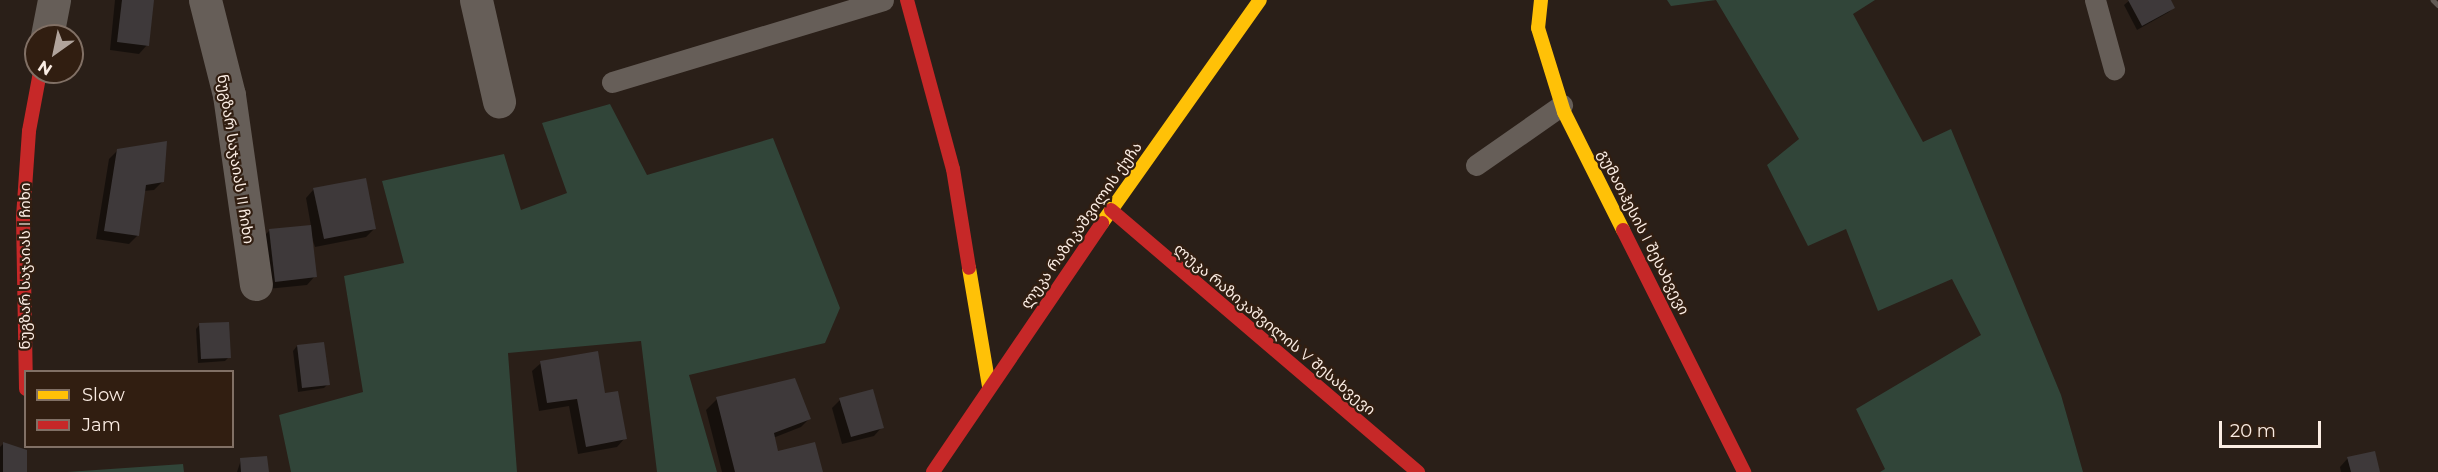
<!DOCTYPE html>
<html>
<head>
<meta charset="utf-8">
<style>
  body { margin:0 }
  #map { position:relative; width:2438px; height:472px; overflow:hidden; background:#2a1f18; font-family:Montserrat,"Noto Sans Georgian",sans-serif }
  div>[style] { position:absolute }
  .green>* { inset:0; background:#314539 }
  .shadow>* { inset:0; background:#0007 }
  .building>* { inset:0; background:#3e393a }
  .lane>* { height:21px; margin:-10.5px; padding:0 10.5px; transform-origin:10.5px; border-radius:10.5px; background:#665e58 }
  .street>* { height:33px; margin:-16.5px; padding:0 16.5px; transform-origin:16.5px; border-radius:16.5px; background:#665e58 }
  .slow>* { height:14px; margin:-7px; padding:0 7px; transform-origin:7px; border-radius:7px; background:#ffc107 }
  .jam>* { height:14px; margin:-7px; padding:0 7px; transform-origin:7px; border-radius:7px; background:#c62828 }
  .rail>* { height:4.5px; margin:-2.25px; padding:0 2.25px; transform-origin:2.25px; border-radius:2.25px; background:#625a54 }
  span { translate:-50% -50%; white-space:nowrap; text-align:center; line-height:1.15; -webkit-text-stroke:4.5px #311e11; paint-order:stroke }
  .street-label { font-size:15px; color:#faece3 }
  .legend { position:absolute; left:24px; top:370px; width:210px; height:78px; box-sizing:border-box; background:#311e11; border:2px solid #817065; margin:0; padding:8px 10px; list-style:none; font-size:18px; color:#faece3 }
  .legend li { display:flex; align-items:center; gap:12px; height:30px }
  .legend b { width:30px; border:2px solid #817065 }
  .north { position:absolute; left:24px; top:24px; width:60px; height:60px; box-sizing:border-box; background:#311e11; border:2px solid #817065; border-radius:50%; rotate:213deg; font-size:16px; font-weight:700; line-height:24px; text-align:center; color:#faece3 }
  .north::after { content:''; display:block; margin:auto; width:21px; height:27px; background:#b1a49c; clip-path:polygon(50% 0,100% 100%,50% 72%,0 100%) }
  .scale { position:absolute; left:2219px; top:421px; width:102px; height:27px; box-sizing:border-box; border:3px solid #faece3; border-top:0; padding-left:8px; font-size:18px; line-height:21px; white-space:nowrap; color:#faece3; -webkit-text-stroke:4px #311e11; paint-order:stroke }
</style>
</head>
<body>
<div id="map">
  <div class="green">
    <i style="clip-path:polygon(1667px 0,1875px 0,1853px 14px,1923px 142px,1951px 129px,2061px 395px,2083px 472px,1880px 472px,1885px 469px,1856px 409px,1981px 335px,1952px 279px,1878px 311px,1846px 229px,1808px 246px,1767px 165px,1799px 139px,1716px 0,1671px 6px)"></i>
    <i style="clip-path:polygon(610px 104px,647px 175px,773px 138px,840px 308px,825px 343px,689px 375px,717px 472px,657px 472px,641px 341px,508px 353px,517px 472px,291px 472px,279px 415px,363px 392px,344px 276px,404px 263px,382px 181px,504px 154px,521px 210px,567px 193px,542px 123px)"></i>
    <i style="clip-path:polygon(183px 464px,184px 472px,67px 472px)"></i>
  </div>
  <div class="shadow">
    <i style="clip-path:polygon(115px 0,153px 0,147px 45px,139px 54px,110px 50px)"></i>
    <i style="clip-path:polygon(2169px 0,2173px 8px,2169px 12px,2137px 30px,2124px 5px,2130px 0)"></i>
    <i style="clip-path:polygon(117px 151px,163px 181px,154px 190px,144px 191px,137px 236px,129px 244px,96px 239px,109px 159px)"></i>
    <i style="clip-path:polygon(314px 189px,375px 228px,366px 237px,315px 247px,310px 231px,315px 276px,307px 285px,267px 289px,261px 239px,269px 231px,311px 226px,306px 198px)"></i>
    <i style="clip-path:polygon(200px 324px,229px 357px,225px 361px,198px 363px,196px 329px)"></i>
    <i style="clip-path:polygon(297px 346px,328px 384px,324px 388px,298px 392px,293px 351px)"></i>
    <i style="clip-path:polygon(541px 363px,625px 438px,617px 447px,578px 454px,569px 406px,539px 411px,532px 371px)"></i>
    <i style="clip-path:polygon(717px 399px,809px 419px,801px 427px,773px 438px,777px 453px,821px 472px,722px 472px,706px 410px)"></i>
    <i style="clip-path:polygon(840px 400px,882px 427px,874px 436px,842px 444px,832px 408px)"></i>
    <i style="clip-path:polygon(3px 444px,25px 472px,0 472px,0 447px)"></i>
    <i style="clip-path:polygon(2348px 458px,2378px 472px,2341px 472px,2340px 467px)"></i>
    <i style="clip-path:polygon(241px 460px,267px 472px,237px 472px)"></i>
  </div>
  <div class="building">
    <i style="clip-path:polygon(122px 0,154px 0,149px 46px,117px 42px)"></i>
    <i style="clip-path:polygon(2128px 0,2171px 0,2175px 8px,2142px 26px)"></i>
    <i style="clip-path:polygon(167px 141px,164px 182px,146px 185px,139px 236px,104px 231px,117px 149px)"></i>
    <i style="clip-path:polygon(366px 178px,376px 229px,324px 239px,313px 188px)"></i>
    <i style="clip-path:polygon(311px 225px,317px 277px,275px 282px,269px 229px)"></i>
    <i style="clip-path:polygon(229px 322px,231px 358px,201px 359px,199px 323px)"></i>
    <i style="clip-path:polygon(324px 342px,330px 385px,302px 388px,297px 345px)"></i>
    <i style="clip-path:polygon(598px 351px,605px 393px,618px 391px,627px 439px,586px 447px,577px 399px,547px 403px,540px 361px)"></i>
    <i style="clip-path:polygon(795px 378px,811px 419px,774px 433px,778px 451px,815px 442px,823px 472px,735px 472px,716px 397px)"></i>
    <i style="clip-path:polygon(873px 389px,884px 428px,851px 437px,839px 398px)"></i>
    <i style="clip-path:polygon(3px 442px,27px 450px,27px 472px,3px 472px)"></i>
    <i style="clip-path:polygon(2375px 451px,2380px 472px,2351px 472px,2347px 457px)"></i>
    <i style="clip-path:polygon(267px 456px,269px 472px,241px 472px,240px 458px)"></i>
  </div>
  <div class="lane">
    <i style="left:2095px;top:0;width:72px;rotate:74.6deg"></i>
    <i style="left:612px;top:82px;width:283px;rotate:-16.8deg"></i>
    <i style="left:1476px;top:165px;width:105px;rotate:-34.9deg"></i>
  </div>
  <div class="street">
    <i style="left:205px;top:0;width:98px;rotate:75.8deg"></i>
    <i style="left:229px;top:95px;width:191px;rotate:81.9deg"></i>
    <i style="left:476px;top:0;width:104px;rotate:77.2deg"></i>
    <i style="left:47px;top:36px;width:37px;rotate:-79deg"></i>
  </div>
  <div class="slow">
    <i style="left:1541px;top:0;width:28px;rotate:96deg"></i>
    <i style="left:1538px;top:28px;width:88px;rotate:72.8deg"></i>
    <i style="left:1564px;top:112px;width:132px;rotate:63.4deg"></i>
    <i style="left:1102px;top:223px;width:273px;rotate:-54.7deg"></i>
    <i style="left:969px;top:268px;width:120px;rotate:80.4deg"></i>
  </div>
  <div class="jam">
    <i style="left:907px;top:0;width:175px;rotate:74.8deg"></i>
    <i style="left:953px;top:169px;width:100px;rotate:80.8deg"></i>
    <i style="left:1111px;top:210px;width:404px;rotate:40.5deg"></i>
    <i style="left:1623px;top:230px;width:271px;rotate:63.4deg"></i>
    <i style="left:26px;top:389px;width:172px;rotate:-91deg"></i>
    <i style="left:23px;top:217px;width:86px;rotate:-86deg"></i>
    <i style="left:29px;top:131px;width:60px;rotate:-79.4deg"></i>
    <i style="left:933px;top:472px;width:301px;rotate:-55.8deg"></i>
  </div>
  <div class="rail">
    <i style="left:2433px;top:0;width:7px;rotate:45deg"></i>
  </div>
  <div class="street-label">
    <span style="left:236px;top:159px;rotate:81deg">ნუგზარ საჯაიას II ჩიხი</span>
    <span style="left:1081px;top:225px;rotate:-55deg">ლუკა რაზიკაშვილის ქუჩა</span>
    <span style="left:1644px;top:232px;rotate:63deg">გუმათჰესის I შესახვევი</span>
    <span style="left:25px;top:266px;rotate:-90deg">ნუგზარ საჯაიას I ჩიხი</span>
    <span style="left:1275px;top:329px;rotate:40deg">ლუკა რაზიკაშვილის V შესახვევი</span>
  </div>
  <ul class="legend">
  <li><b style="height:8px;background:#ffc107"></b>Slow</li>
  <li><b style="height:8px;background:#c62828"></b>Jam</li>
  </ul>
  <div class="north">N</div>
  <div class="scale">20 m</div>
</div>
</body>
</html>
